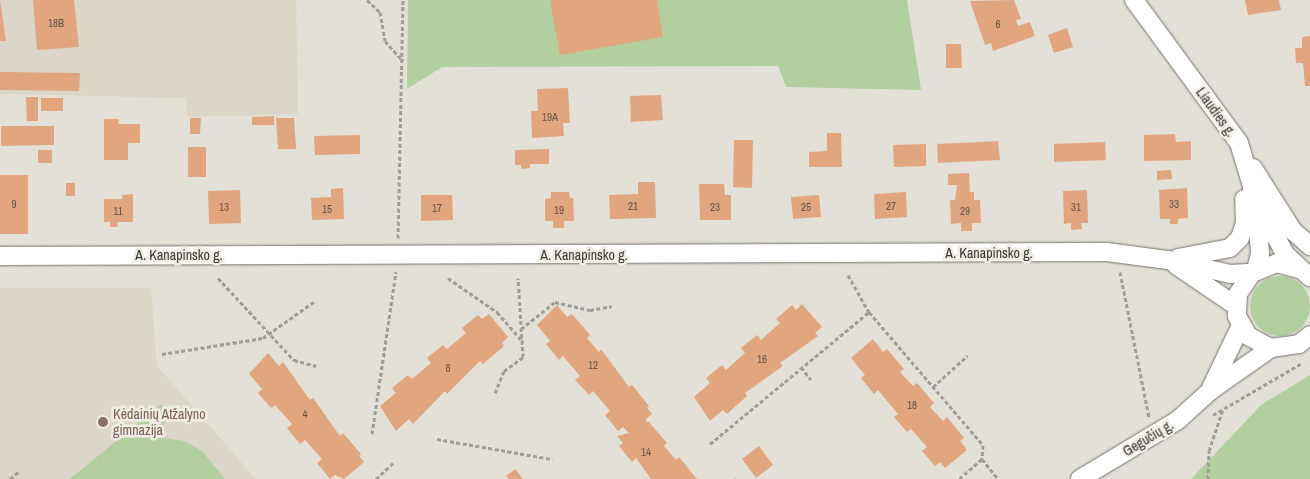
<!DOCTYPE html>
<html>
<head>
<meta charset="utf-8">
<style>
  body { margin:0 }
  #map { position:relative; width:1310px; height:479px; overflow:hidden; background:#e3e0d8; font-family:"Archivo Narrow",sans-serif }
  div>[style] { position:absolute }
  .built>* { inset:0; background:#dbd6c7 }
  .green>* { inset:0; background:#b2cfa0 }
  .round { border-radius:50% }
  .building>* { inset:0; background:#e1a67d }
  .path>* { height:3px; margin-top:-1.5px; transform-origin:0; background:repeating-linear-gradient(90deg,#9f9d97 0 4px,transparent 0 6.5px) }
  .roads { filter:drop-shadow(0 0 1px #74726a) drop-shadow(0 0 1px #74726a) }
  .street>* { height:18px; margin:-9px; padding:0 9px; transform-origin:9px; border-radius:9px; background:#fff }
  .dots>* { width:14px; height:14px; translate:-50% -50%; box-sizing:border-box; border:2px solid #f0ede5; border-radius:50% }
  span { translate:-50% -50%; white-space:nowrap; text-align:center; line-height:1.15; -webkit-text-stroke:5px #f0ede5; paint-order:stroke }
  .number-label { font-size:11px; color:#645448 }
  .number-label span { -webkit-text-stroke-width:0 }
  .street-label { font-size:14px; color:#3a3936 }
  .education-label { font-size:14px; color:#785e54 }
  .left { translate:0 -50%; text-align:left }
</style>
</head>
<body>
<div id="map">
  <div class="built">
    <i style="clip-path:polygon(0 0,296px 0,298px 114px,187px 117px,186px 98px,0 94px)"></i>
    <i style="clip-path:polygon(0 288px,151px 288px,157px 366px,256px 479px,0 479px)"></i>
  </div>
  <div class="green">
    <i style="clip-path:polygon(408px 0,907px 0,921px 90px,786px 87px,778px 66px,442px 67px,407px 89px)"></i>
    <i class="round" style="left:1250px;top:276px;width:60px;height:60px"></i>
    <i style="clip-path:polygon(1310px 375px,1310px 479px,1191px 479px,1261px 405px)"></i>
    <i style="clip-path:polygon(161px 404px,171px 417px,149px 436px,184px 441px,202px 451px,225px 479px,70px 479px)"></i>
  </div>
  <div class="building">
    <i style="clip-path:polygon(0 0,6px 41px,0 41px)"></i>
    <i style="clip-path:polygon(33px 0,74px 0,79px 47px,37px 50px)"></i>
    <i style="clip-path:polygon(550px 0,657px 0,663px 37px,560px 55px)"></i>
    <i style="clip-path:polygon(1014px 0,1021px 19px,1016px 20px,1018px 26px,1030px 22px,1035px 36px,993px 51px,991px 43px,985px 45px,970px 1px)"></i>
    <i style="clip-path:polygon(1245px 0,1279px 0,1281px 10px,1248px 15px)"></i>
    <i style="clip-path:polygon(1067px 28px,1073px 47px,1054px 53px,1048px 35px)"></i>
    <i style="clip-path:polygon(1310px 36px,1310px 86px,1305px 86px,1303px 63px,1296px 63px,1295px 48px,1302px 48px,1302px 37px)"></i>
    <i style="clip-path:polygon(946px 44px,961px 44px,962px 68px,946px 68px)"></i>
    <i style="clip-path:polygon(0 72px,80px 73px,79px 91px,0 90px)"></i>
    <i style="clip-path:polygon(568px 88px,570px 123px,563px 123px,564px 136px,532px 138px,531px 111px,538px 111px,537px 89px)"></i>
    <i style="clip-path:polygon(661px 95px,663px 120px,631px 122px,630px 96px)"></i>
    <i style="clip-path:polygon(26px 97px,38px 97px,38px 121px,27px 121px)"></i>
    <i style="clip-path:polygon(41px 98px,63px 98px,63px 111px,41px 111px)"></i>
    <i style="clip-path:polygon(274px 116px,274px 125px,252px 125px,252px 117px)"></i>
    <i style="clip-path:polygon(190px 118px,201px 118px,200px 134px,190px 134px)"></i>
    <i style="clip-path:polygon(276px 118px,294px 118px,296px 149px,278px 149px)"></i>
    <i style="clip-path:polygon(104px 119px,119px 119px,118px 124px,140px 124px,140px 143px,128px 143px,128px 160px,104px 160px)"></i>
    <i style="clip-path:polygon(1px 126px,54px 126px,54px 145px,1px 146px)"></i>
    <i style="clip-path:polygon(827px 133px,841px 133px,842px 167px,809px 167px,809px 152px,827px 151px)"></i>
    <i style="clip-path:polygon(1175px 134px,1176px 142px,1191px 141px,1191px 160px,1144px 161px,1144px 135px)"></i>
    <i style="clip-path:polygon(360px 135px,360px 154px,315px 155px,314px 136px)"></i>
    <i style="clip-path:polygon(734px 140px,753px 140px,752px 188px,733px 187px)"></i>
    <i style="clip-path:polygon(998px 141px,1000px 160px,938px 163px,937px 144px)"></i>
    <i style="clip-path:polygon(1105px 142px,1106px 160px,1054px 162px,1054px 144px)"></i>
    <i style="clip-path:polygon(926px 144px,926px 166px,894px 167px,893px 145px)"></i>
    <i style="clip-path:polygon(188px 147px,206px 147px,206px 177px,188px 177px)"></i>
    <i style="clip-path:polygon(549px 149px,549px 164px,530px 164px,530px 168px,521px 169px,521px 165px,515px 165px,515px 150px)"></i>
    <i style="clip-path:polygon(38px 150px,52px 150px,52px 163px,38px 163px)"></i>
    <i style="clip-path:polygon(1171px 170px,1172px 179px,1157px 180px,1157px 171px)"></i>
    <i style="clip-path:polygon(969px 173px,970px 192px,974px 192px,974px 200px,980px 200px,981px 223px,972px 223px,972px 231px,961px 231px,961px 223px,951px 224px,950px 200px,955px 200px,957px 185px,948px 185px,948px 174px)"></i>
    <i style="clip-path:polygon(0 175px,28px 175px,28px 234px,0 234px)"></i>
    <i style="clip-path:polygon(638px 182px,655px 182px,656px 218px,610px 219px,609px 195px,638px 194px)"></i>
    <i style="clip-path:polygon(66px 183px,75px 183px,75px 196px,66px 196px)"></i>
    <i style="clip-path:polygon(699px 184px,724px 184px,725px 195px,731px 195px,731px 220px,700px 220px)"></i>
    <i style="clip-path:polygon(343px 188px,344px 219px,312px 220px,311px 198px,331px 197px,331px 189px)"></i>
    <i style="clip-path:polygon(1187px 188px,1188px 218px,1178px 219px,1178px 224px,1170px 224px,1170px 219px,1160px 219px,1159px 190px)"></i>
    <i style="clip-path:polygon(240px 190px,241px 223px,209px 224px,208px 191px)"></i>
    <i style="clip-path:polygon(1087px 190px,1088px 223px,1081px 223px,1082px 229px,1071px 230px,1071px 223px,1064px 224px,1063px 191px)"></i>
    <i style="clip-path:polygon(551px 192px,569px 192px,570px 198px,573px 198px,574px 221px,564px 221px,564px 228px,553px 228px,553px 221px,545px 221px,545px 199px,551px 198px)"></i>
    <i style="clip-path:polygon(906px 192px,907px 217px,875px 219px,874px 194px)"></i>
    <i style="clip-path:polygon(133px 194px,133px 222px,117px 222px,118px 227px,110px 227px,110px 222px,104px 222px,104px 199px,122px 199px,122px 195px)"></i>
    <i style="clip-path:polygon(421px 195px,452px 195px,453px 220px,421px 221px)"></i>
    <i style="clip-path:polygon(819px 195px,821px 217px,793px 219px,791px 197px)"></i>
    <i style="clip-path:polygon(802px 304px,822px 327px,815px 333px,818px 336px,780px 363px,783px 366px,745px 393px,747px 396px,727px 414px,723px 410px,710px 421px,694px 397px,710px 383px,706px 378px,722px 365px,726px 370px,745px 353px,741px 348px,757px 335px,761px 340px,780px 323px,776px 319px,792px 305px,796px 310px)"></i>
    <i style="clip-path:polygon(557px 305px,567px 317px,572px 314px,590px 335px,587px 338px,599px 352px,601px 349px,629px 387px,632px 385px,649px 406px,647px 408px,652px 414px,646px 419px,646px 423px,648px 421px,667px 443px,664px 446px,676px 460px,679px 457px,697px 479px,651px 479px,636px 458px,632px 462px,619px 446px,623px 443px,617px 436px,629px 433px,623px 427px,618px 431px,605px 415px,610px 411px,593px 391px,589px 395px,575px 380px,580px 376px,563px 356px,559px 360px,546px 344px,550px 341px,537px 325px)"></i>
    <i style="clip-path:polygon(489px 314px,508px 337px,502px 343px,504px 346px,483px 364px,480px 361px,447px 394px,445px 391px,413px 424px,409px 419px,396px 431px,380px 406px,396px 393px,392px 388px,408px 375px,412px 379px,431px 363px,427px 358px,443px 345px,447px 349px,466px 333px,462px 328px,478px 315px,482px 319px)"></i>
    <i style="clip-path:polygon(873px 339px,883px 352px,887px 349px,904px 369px,900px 372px,913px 386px,917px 383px,934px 403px,930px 407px,943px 421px,947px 417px,964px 438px,960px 441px,967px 450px,945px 468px,940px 462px,935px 466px,922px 451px,927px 447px,911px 429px,907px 432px,894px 417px,898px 414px,878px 390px,874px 394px,861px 378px,865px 375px,851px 358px)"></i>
    <i style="clip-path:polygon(268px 353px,279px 366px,283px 362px,310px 400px,313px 398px,340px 436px,343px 433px,361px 454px,359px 456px,364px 462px,344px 479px,335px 475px,330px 479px,317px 463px,322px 459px,305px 440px,300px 444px,287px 428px,292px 424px,275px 405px,271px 408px,258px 393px,262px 389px,249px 374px)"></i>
    <i style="clip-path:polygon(759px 446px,773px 465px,756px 478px,742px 459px)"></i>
    <i style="clip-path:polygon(515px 469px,523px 479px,509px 479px,506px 476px)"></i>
  </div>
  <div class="path">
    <i style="left:367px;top:0;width:18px;rotate:43deg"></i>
    <i style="left:380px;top:12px;width:29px;rotate:80deg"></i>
    <i style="left:385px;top:41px;width:27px;rotate:48deg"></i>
    <i style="left:398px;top:238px;width:238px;rotate:-88.8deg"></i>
    <i style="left:1120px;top:272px;width:148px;rotate:78.7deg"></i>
    <i style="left:848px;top:275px;width:43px;rotate:60.4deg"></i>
    <i style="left:869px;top:312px;width:175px;rotate:49.4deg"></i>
    <i style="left:983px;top:445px;width:14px;rotate:94deg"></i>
    <i style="left:982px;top:459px;width:30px;rotate:139deg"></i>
    <i style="left:218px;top:278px;width:112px;rotate:47.2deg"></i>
    <i style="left:294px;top:360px;width:23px;rotate:15deg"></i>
    <i style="left:448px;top:278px;width:60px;rotate:34.8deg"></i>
    <i style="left:497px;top:312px;width:37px;rotate:49deg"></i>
    <i style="left:521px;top:329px;width:43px;rotate:-38.5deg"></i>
    <i style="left:555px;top:302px;width:36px;rotate:13deg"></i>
    <i style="left:590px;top:310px;width:22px;rotate:-10deg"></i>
    <i style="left:162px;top:354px;width:102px;rotate:-9deg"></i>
    <i style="left:263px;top:338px;width:65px;rotate:-35.6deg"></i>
    <i style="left:801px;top:367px;width:16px;rotate:52deg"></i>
    <i style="left:933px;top:387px;width:47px;rotate:-42.4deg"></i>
    <i style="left:495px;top:393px;width:24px;rotate:-68deg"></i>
    <i style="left:504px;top:371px;width:24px;rotate:-36deg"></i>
    <i style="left:523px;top:357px;width:79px;rotate:-93.6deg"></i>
    <i style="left:1213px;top:415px;width:103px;rotate:-30.3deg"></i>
    <i style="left:372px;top:434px;width:164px;rotate:-81.6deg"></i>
    <i style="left:437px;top:439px;width:117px;rotate:9.9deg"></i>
    <i style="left:710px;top:444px;width:207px;rotate:-39.7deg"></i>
    <i style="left:982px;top:459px;width:26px;rotate:51deg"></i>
    <i style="left:10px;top:479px;width:11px;rotate:-41deg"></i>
    <i style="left:376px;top:479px;width:25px;rotate:-43deg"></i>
    <i style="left:735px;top:479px;width:1px;rotate:-45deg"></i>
    <i style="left:1208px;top:479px;width:28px;rotate:-88deg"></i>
    <i style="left:1209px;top:451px;width:44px;rotate:-71.6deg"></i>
  </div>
  <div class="roads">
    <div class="street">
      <i style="left:1134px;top:0;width:177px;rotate:53.7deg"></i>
      <i style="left:1239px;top:143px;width:45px;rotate:73.2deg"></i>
      <i style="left:1252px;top:186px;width:32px;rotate:81deg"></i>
      <i style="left:1257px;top:218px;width:36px;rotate:85deg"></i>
      <i style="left:1260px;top:254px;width:16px;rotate:104deg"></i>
      <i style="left:1253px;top:168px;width:75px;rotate:57.6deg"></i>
      <i style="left:1293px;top:231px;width:23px;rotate:41deg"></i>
      <i style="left:1267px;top:198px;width:40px;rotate:77deg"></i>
      <i style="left:1276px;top:237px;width:19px;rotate:62deg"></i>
      <i style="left:1285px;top:254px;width:34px;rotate:43deg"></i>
      <i style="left:0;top:256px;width:1107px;rotate:-0.21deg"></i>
      <i style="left:1107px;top:252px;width:62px;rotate:7.5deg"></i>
      <i style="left:1168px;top:260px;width:64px;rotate:12.7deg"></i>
      <i style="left:1230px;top:274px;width:22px;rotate:-3deg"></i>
      <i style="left:1178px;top:258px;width:53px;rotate:-10.9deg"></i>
      <i style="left:1230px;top:248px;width:14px;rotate:-45deg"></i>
      <i style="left:1240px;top:238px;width:16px;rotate:-72deg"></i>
      <i style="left:1245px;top:223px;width:24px;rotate:-92deg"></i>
      <i style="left:1176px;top:265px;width:73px;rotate:34.3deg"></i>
      <i style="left:1299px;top:269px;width:23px;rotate:-165deg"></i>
      <i style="left:1277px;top:263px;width:27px;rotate:158deg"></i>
      <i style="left:1252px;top:273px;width:25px;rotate:124deg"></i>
      <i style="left:1238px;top:294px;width:22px;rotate:93deg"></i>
      <i style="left:1237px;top:316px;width:23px;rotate:61deg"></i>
      <i style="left:1248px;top:336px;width:26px;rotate:28deg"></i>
      <i style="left:1271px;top:348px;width:28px;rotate:-8deg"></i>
      <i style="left:1299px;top:344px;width:14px;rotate:-39deg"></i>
      <i style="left:1211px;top:388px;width:70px;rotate:-64.5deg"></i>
      <i style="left:1080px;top:479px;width:114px;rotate:-31deg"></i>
      <i style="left:1178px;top:420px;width:43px;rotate:-42.2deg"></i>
      <i style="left:1210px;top:391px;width:75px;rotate:-35.2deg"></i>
    </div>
  </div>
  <div class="dots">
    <i style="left:103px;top:422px;background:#8d6e63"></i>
  </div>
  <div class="number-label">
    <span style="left:56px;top:23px">18B</span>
    <span style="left:998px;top:24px">6</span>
    <span style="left:550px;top:117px">19A</span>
    <span style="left:14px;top:204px">9</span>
    <span style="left:1174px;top:204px">33</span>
    <span style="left:633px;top:206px">21</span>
    <span style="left:891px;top:206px">27</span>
    <span style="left:224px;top:207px">13</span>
    <span style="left:715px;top:207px">23</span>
    <span style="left:806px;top:207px">25</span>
    <span style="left:1076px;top:207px">31</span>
    <span style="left:437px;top:208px">17</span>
    <span style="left:327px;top:209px">15</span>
    <span style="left:559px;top:210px">19</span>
    <span style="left:118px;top:211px">11</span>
    <span style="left:965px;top:211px">29</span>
    <span style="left:762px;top:359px">16</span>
    <span style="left:593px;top:365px">12</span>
    <span style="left:448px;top:368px">8</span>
    <span style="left:912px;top:405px">18</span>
    <span style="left:305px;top:414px">4</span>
    <span style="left:646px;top:452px">14</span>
  </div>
  <div class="street-label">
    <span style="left:1216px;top:112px;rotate:54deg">Liaudies g.</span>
    <span style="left:989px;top:253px">A. Kanapinsko g.</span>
    <span style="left:179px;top:255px">A. Kanapinsko g.</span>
    <span style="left:584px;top:255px">A. Kanapinsko g.</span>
    <span style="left:1148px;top:438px;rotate:-31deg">Gegučių g.</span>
  </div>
  <div class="education-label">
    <span class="left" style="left:113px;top:422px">Kėdainių Atžalyno<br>gimnazija</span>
  </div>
</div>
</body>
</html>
